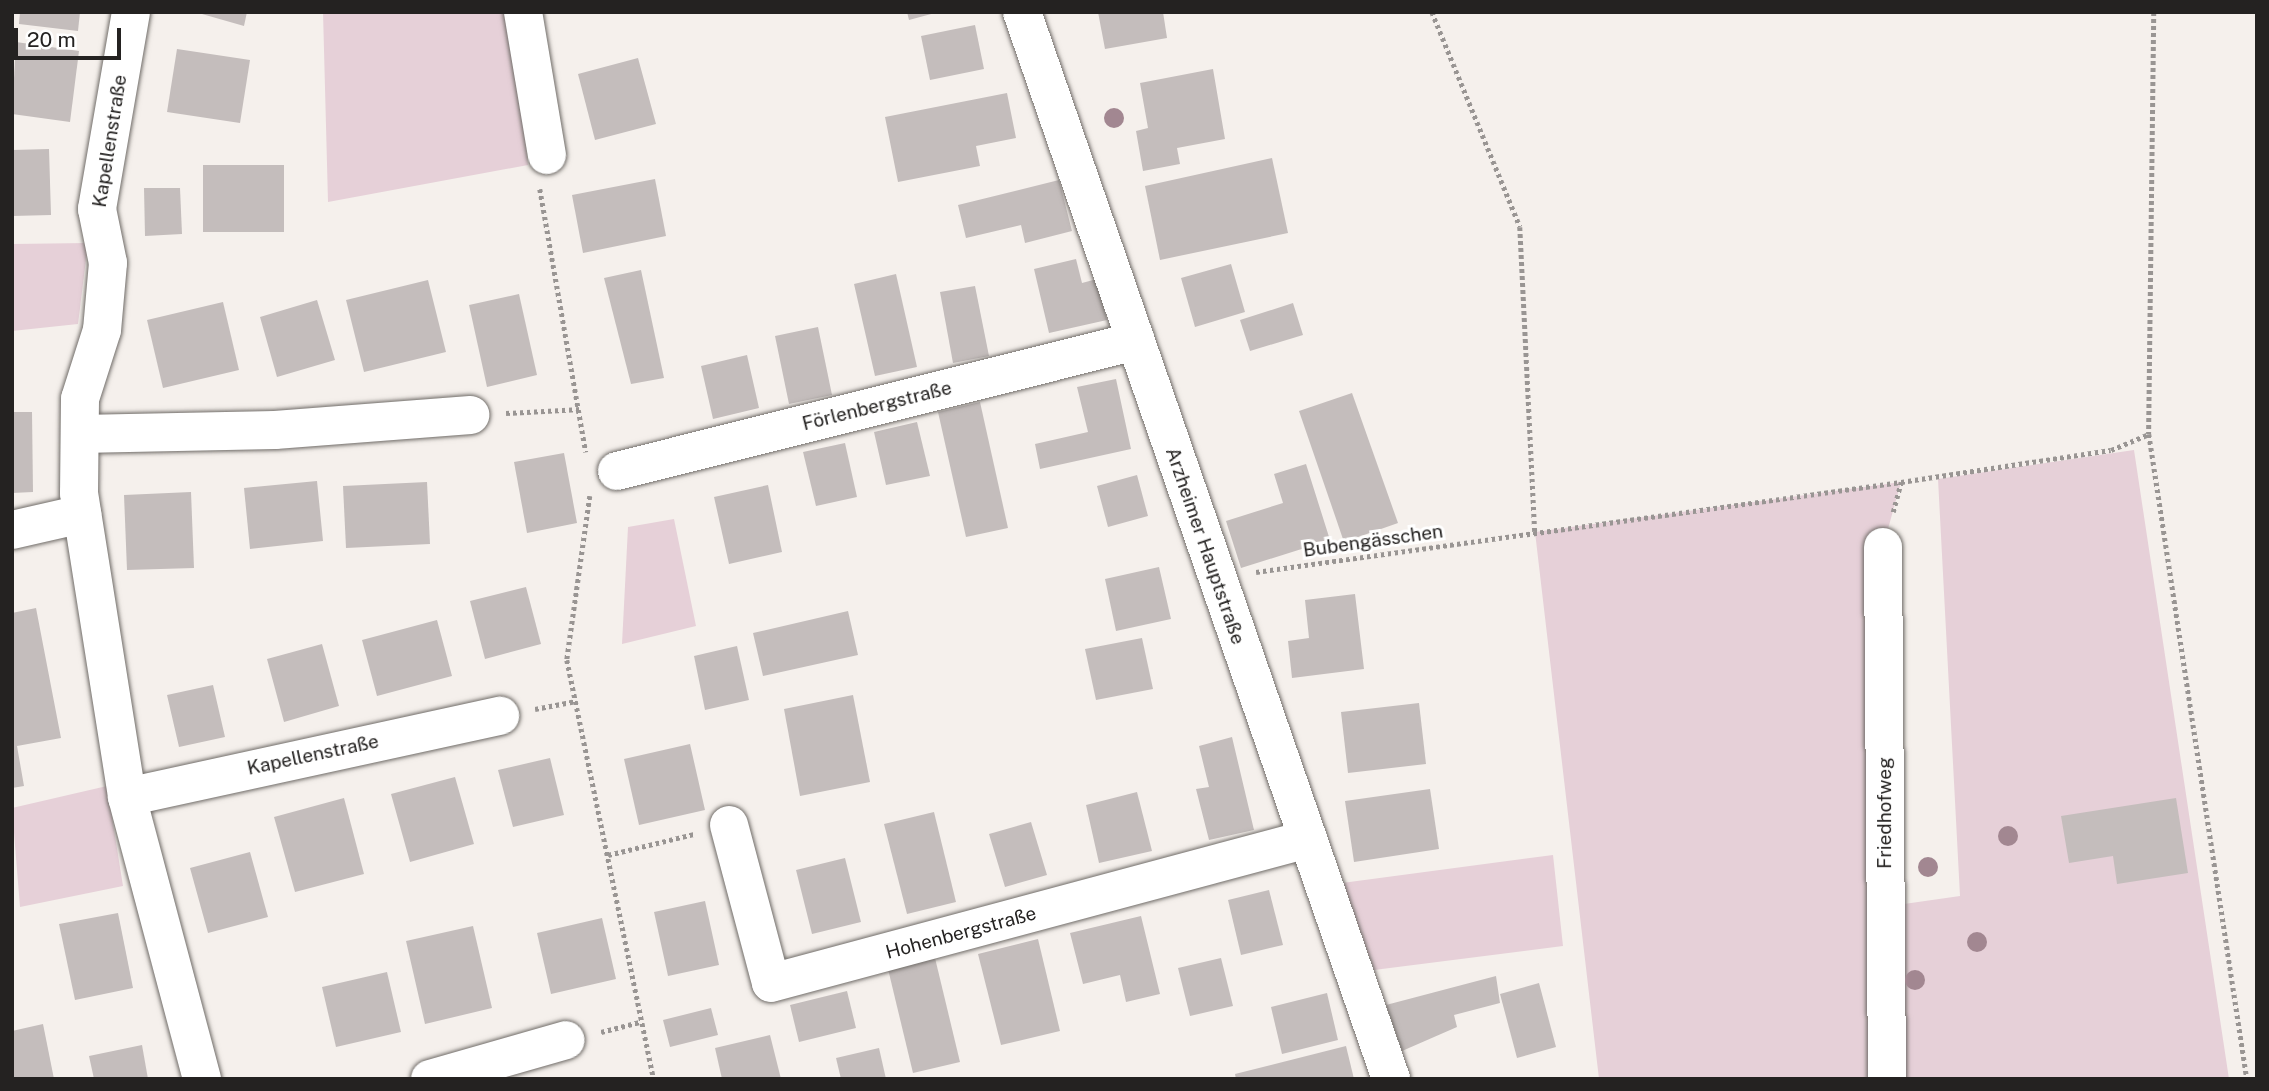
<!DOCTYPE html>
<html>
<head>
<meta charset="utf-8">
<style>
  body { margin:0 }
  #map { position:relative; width:2269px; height:1091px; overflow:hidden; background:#f5f0ec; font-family:"Public Sans",sans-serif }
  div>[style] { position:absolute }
  .green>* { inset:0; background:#e6d0d8 }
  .building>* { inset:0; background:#c4bdbc }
  .path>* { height:4.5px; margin-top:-2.25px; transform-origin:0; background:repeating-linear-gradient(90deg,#999593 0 3.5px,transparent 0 7px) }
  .roads { filter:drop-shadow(0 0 2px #706c68) drop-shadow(0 0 2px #706c68) }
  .minor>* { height:38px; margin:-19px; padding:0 19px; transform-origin:19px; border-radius:19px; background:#fff }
  .trees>* { width:20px; height:20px; margin:-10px; border-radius:50%; background:#a28791 }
  span { translate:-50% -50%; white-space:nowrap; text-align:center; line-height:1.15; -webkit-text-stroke:6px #fff; paint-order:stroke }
  .street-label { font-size:19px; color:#242221 }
  .frame { position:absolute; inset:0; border:14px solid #242221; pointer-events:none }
  .scale { position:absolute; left:14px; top:28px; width:107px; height:32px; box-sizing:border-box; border:4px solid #242221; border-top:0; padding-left:9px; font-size:21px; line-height:24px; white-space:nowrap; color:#242221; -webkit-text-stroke:5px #fff; paint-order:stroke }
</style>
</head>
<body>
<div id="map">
  <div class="green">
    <i style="clip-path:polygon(323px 12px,510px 12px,528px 165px,328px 202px)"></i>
    <i style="clip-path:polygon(88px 243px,78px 324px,12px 331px,12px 244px)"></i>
    <i style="clip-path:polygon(2134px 450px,2229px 1079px,1905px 1079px,1904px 904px,1960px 896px,1938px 479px)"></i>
    <i style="clip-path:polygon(1901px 482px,1883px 547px,1887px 1079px,1599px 1079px,1535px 532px)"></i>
    <i style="clip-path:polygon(674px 519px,696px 626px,622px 644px,628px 527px)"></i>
    <i style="clip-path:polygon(107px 786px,123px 886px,20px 907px,12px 808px)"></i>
    <i style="clip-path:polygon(1553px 855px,1563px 946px,1374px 970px,1342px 883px)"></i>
  </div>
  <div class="building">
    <i style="clip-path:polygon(20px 12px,80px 12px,78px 31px,19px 24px)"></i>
    <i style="clip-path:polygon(195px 12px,247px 12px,244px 26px)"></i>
    <i style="clip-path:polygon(907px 12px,935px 12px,935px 13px,909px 20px)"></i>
    <i style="clip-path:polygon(1098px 12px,1163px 12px,1167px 38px,1105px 49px)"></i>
    <i style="clip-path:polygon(975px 25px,984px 69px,930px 80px,921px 36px)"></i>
    <i style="clip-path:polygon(16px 42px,79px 51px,70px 122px,12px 114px)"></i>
    <i style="clip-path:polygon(177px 49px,250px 60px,240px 123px,167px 112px)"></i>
    <i style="clip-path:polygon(638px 58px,656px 124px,595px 140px,578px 74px)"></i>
    <i style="clip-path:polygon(1213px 69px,1225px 139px,1177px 148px,1180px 164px,1143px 171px,1136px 131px,1148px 128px,1140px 83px)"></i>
    <i style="clip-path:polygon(1007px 93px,1016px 138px,976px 146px,980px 166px,898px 182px,885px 117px)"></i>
    <i style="clip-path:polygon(49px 149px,51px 215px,12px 216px,12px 150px)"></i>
    <i style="clip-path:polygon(1272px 158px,1288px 233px,1160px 260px,1145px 186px)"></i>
    <i style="clip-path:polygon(203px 165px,284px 165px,284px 232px,203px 232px)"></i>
    <i style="clip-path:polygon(655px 179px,666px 236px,583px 253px,572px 195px)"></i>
    <i style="clip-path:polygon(1059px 180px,1072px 231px,1025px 243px,1021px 225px,966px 238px,958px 205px)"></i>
    <i style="clip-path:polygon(144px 188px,180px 188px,182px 234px,145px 236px)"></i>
    <i style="clip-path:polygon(1076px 259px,1082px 283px,1097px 279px,1107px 320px,1049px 333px,1034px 269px)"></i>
    <i style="clip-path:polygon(1231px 264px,1245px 312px,1195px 327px,1181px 278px)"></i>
    <i style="clip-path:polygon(641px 270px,664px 378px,631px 384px,604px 278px)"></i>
    <i style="clip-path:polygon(896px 274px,917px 367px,875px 376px,854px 284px)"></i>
    <i style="clip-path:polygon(428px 280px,446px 352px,364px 372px,346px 300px)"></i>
    <i style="clip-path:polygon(975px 286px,989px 356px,953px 363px,940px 292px)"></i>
    <i style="clip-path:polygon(519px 294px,537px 375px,487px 387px,469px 305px)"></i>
    <i style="clip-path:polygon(317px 300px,335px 360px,277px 377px,260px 317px)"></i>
    <i style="clip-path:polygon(223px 302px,239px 370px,163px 388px,147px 320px)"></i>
    <i style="clip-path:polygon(1293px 303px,1303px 335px,1250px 351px,1240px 320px)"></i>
    <i style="clip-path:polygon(818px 327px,832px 395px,789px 404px,775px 336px)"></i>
    <i style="clip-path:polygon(747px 355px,759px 408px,713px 419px,701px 366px)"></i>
    <i style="clip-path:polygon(1116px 379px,1131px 449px,1040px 469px,1035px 444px,1088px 432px,1077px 387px)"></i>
    <i style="clip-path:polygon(1352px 393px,1398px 523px,1344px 542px,1299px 411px)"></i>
    <i style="clip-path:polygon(980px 402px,1008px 528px,966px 537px,938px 412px)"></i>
    <i style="clip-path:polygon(12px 412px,32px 412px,33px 492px,12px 493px)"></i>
    <i style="clip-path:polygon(917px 422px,930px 476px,886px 485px,874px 432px)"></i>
    <i style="clip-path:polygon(845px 443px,857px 497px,816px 506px,803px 452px)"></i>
    <i style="clip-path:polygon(564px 453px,577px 523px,527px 533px,514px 462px)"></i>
    <i style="clip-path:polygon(1306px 464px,1330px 540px,1241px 568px,1226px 521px,1283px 503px,1274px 474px)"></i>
    <i style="clip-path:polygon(1137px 475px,1148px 516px,1108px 527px,1097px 486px)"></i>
    <i style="clip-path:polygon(317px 481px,323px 541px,250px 549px,244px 488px)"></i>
    <i style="clip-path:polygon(427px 482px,430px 544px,346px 548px,343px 486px)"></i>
    <i style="clip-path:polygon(768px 485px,782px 552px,729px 564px,714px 497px)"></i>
    <i style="clip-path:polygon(191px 492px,194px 568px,127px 570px,124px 495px)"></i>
    <i style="clip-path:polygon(1159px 567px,1171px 619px,1116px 631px,1105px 579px)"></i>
    <i style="clip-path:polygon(526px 587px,541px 644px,485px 659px,470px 601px)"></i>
    <i style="clip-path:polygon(1355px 594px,1364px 669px,1292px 678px,1288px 641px,1309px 638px,1305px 600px)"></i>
    <i style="clip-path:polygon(36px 608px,61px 738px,17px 746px,24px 786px,12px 788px,12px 613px)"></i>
    <i style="clip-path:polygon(848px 611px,858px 655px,763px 676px,753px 633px)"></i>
    <i style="clip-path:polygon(437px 620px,452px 676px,377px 696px,362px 640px)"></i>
    <i style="clip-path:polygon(1142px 638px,1153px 689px,1096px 700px,1085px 649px)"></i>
    <i style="clip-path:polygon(322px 644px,339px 706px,284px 722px,267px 659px)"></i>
    <i style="clip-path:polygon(737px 646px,749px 700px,705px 710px,694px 656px)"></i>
    <i style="clip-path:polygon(213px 685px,225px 737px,179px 747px,167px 695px)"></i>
    <i style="clip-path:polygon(853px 695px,870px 782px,800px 796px,784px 709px)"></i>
    <i style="clip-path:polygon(1419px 703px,1426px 764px,1348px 773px,1341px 712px)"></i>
    <i style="clip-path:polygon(1232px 737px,1254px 830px,1209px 840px,1196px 789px,1209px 787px,1199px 746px)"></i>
    <i style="clip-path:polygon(690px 744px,705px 810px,639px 825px,624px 759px)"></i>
    <i style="clip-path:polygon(550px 758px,564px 815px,513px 827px,498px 770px)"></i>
    <i style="clip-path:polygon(455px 777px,474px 844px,410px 862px,391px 794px)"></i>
    <i style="clip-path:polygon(1430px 789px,1439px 849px,1354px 862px,1345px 801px)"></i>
    <i style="clip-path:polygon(1137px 792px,1152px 851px,1099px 863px,1086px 805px)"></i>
    <i style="clip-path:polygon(344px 798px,364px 874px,295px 892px,274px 817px)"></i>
    <i style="clip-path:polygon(2176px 798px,2188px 873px,2117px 884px,2113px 856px,2069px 863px,2061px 816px)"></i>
    <i style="clip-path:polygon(934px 812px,956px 902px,907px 914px,884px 824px)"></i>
    <i style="clip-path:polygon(1031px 822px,1047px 875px,1005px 887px,989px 834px)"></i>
    <i style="clip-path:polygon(250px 852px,268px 917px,208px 933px,190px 868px)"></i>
    <i style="clip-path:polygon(845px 858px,861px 922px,812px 934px,796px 870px)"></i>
    <i style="clip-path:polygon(1269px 890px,1283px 945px,1241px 955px,1228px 900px)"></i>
    <i style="clip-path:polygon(705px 901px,719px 965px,668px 976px,654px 912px)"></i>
    <i style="clip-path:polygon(118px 913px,133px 988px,75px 1000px,59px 924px)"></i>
    <i style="clip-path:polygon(1141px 916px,1160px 994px,1126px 1002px,1120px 975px,1083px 984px,1070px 933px)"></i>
    <i style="clip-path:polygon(602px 918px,616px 979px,551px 994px,537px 933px)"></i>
    <i style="clip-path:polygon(473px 926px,492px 1008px,425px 1024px,406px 941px)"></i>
    <i style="clip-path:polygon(1038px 939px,1060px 1031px,1001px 1045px,978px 954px)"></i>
    <i style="clip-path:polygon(935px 958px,960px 1062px,913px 1073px,888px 969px)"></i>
    <i style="clip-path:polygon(1221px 958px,1233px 1006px,1190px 1016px,1178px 968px)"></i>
    <i style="clip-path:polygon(387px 972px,401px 1032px,336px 1047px,322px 987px)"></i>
    <i style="clip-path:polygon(1496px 976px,1500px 1003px,1454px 1015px,1457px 1027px,1402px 1051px,1386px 1005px)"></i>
    <i style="clip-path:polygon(1539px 983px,1556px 1047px,1517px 1058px,1500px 994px)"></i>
    <i style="clip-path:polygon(847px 991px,856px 1028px,799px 1042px,790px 1005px)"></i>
    <i style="clip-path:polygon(1327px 993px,1338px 1040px,1282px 1054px,1271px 1007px)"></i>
    <i style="clip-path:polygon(711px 1008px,718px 1035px,670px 1047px,663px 1020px)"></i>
    <i style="clip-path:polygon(43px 1024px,54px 1079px,12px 1079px,12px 1031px)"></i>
    <i style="clip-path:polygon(770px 1035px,781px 1079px,722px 1079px,715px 1048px)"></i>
    <i style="clip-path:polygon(142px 1045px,148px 1079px,94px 1079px,89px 1056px)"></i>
    <i style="clip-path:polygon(1346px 1046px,1354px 1079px,1236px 1079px,1235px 1074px)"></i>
    <i style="clip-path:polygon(879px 1048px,886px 1079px,841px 1079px,836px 1058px)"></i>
  </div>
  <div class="path">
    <i style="left:1432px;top:12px;width:232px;rotate:67.7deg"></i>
    <i style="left:1520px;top:227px;width:305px;rotate:87.2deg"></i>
    <i style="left:2154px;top:12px;width:422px;rotate:90.7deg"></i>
    <i style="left:2149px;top:434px;width:652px;rotate:81.36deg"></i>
    <i style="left:540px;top:189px;width:267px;rotate:80.1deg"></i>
    <i style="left:506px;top:413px;width:75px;rotate:-3.1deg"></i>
    <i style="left:590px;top:496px;width:166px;rotate:98deg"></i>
    <i style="left:567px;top:660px;width:428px;rotate:78.3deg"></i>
    <i style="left:1893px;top:512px;width:31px;rotate:-75deg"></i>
    <i style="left:1256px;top:572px;width:651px;rotate:-7.94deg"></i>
    <i style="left:1901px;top:482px;width:212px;rotate:-8.7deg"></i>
    <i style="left:2111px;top:450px;width:41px;rotate:-22.8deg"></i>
    <i style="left:535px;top:709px;width:42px;rotate:-11deg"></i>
    <i style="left:608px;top:855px;width:89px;rotate:-13.7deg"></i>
    <i style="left:601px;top:1032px;width:40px;rotate:-14.4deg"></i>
  </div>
  <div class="roads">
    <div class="minor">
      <i style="left:131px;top:12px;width:200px;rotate:99.8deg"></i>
      <i style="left:97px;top:209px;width:55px;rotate:78.5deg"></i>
      <i style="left:108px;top:263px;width:67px;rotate:95.1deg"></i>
      <i style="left:102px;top:330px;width:72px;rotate:107.7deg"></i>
      <i style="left:80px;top:399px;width:94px;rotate:90.6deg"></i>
      <i style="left:79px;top:493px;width:308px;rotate:81deg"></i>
      <i style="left:127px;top:797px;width:292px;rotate:75.1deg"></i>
      <i style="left:523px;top:12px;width:145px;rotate:80.5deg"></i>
      <i style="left:1022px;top:12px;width:1129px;rotate:70.92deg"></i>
      <i style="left:80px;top:434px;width:195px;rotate:-1.2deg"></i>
      <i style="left:275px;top:430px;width:196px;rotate:-4.4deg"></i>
      <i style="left:617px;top:471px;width:535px;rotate:-14.06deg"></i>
      <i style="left:12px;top:530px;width:72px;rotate:-12.9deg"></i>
      <i style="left:1883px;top:547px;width:532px;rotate:89.57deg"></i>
      <i style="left:127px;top:797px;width:382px;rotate:-12.3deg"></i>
      <i style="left:729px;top:825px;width:163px;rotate:75.1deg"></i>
      <i style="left:771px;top:983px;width:556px;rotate:-15.01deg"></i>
      <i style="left:430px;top:1079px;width:141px;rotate:-16deg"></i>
    </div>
  </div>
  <div class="trees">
    <i style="left:1114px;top:118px"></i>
    <i style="left:2008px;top:836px"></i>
    <i style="left:1928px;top:867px"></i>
    <i style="left:1977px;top:942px"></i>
    <i style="left:1915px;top:980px"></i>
  </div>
  <div class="street-label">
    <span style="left:110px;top:141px;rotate:-81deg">Kapellenstraße</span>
    <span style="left:877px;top:406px;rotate:-14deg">Förlenbergstraße</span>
    <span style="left:1373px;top:541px;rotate:-8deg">Bubengässchen</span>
    <span style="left:1205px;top:546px;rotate:71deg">Arzheimer Hauptstraße</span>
    <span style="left:313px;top:755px;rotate:-12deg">Kapellenstraße</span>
    <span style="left:1885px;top:813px;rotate:-90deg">Friedhofweg</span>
    <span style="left:961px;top:933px;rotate:-15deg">Hohenbergstraße</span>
  </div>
  <div class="frame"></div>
  <div class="scale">20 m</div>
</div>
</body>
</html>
